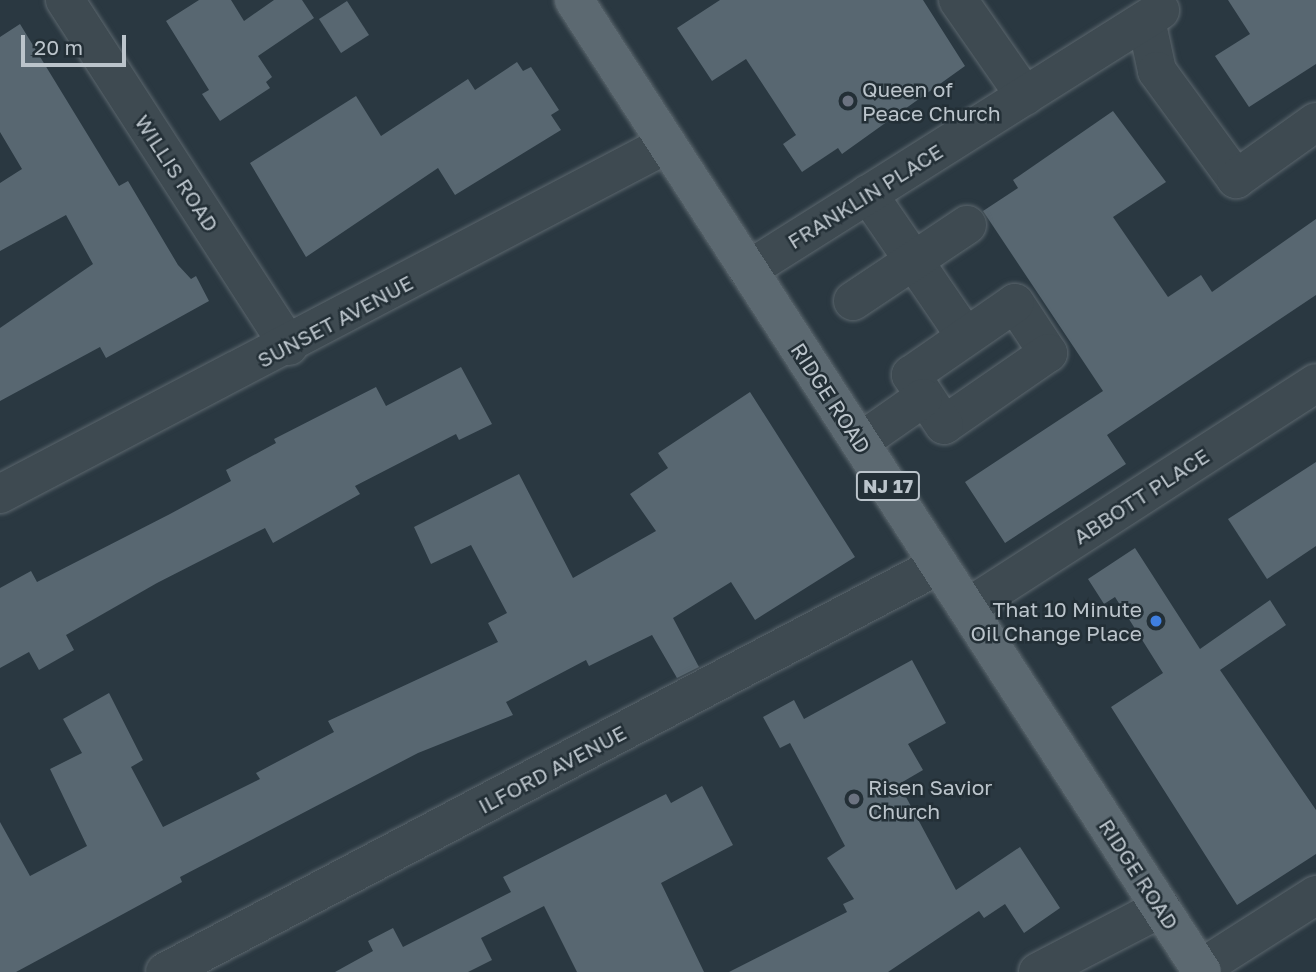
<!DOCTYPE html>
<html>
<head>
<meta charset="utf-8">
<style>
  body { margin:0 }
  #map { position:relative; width:1316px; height:972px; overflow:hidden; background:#2a3841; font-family:"Golos Text",sans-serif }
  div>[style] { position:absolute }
  .building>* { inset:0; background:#586771 }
  .roads { filter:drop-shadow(0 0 2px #5c676e) drop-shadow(0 0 2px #5c676e) }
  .minor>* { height:38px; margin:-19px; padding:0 19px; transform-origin:19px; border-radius:19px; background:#3e4a51 }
  .major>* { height:38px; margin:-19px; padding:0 19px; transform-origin:19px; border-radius:19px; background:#5c6971 }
  .dots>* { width:19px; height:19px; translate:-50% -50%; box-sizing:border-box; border:4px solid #232f36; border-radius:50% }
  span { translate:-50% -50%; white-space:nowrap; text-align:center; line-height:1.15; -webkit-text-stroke:5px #232f36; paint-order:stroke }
  .shield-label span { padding:2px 5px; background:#232f36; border:2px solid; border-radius:5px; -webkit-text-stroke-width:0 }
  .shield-label { font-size:19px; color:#bbc4cb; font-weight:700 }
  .poi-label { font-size:21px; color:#bbc4cb }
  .left { translate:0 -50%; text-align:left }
  .right { translate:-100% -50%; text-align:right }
  .street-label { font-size:21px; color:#bbc4cb }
  .scale { position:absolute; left:21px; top:35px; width:105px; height:32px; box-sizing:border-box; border:4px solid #bbc4cb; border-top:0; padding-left:9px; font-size:21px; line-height:24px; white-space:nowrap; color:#bbc4cb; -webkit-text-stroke:5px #232f36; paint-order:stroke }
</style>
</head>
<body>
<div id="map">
  <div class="building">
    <i style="clip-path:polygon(199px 0,231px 0,244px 21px,274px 0,302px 0,314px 18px,258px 56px,272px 77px,266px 82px,270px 88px,220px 121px,202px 94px,209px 90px,166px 21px)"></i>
    <i style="clip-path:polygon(720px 0,923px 0,965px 66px,842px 154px,838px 148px,802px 172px,783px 144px,796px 135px,746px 59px,712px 81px,677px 28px)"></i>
    <i style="clip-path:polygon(1228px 0,1316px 0,1316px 64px,1249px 107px,1215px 56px,1250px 34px)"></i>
    <i style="clip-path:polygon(347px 1px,369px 35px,341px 53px,319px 19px)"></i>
    <i style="clip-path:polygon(20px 24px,119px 186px,128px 181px,178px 265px,191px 279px,196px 276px,209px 301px,106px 358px,100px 347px,0 401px,0 328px,93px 264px,66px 215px,0 251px,0 183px,22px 169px,0 132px,0 37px)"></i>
    <i style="clip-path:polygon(517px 62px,523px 71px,531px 67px,559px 110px,551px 115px,561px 130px,455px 195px,438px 168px,306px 257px,250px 163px,356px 96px,381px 136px,468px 79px,475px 90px)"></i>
    <i style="clip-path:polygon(1113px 111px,1166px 182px,1113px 217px,1168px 297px,1201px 275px,1212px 292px,1316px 219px,1316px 295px,1107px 435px,1126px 464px,1005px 543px,965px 482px,1103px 391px,983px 211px,1018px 188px,1013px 180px)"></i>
    <i style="clip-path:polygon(461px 367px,492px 424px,459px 440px,456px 434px,355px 486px,360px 494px,273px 543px,265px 528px,157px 583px,66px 635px,74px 650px,39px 670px,29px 652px,0 668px,0 588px,31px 571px,37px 582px,170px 514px,231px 481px,226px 470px,276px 443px,274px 439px,376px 387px,386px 406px)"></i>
    <i style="clip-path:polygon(750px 392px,855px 557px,755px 620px,731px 582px,673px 618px,699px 667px,677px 678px,652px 635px,589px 666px,586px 660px,506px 702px,513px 715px,418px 753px,180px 877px,182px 882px,55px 951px,16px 972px,0 972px,0 822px,30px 876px,87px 846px,50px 769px,82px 753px,63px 719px,109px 693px,143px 760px,131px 767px,163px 827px,260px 779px,256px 773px,334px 732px,328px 721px,498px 642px,488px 623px,507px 613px,471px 545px,431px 564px,414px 527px,519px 474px,573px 578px,656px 531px,630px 494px,668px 468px,658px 453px)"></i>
    <i style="clip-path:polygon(1316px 462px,1316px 546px,1267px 579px,1228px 519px)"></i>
    <i style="clip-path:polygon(1135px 548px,1200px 649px,1270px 600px,1286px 625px,1220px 670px,1316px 810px,1316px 854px,1237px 905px,1111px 707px,1163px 673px,1115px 597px,1104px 604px,1088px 579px)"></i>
    <i style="clip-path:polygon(912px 660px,946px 723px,908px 744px,923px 770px,899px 784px,956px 890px,1020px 847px,1060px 908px,1024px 933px,1005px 904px,984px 918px,979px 911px,888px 972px,729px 972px,847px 912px,843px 904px,854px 899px,827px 858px,845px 846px,790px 743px,780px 748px,763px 717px,794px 700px,804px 719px)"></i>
    <i style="clip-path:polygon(702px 786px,733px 845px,661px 883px,704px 972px,577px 972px,544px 906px,481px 938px,492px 960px,468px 972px,335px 972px,373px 951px,368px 941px,393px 928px,403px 947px,511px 892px,503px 877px,666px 794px,671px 803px)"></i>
  </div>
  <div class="roads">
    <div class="minor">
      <i style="left:65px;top:0;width:412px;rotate:57.1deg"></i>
      <i style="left:958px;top:0;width:117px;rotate:55.1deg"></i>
      <i style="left:1146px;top:20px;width:52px;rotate:77.8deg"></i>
      <i style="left:1157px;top:71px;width:134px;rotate:53.8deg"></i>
      <i style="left:1236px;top:179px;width:98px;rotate:-35.5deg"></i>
      <i style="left:868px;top:194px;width:170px;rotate:55.6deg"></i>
      <i style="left:748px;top:270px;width:487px;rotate:-32.2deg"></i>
      <i style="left:853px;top:301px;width:137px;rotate:-33.7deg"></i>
      <i style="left:1015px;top:303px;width:60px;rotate:56.6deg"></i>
      <i style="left:1048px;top:353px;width:126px;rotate:145.3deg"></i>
      <i style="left:944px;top:425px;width:60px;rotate:-123.4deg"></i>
      <i style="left:911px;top:375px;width:126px;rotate:-34.7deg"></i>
      <i style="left:860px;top:442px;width:77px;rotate:-34.9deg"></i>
      <i style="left:0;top:494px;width:753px;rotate:-27.69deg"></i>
      <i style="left:967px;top:608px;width:415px;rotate:-32.8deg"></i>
      <i style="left:1200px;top:969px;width:138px;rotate:-32.5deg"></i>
      <i style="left:165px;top:972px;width:874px;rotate:-27.74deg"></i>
      <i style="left:1038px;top:972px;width:139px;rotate:-27.5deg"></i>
    </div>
    <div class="major">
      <i style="left:574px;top:0;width:1157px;rotate:57.13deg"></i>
    </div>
  </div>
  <div class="dots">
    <i style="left:848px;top:101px;background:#6b7280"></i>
    <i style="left:1156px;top:621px;background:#3f7fe0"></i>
    <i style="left:854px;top:799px;background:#6b7280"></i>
  </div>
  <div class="shield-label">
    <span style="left:888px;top:486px">NJ 17</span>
  </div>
  <div class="poi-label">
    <span class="left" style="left:862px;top:101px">Queen of<br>Peace Church</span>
    <span class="right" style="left:1142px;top:621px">That 10 Minute<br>Oil Change Place</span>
    <span class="left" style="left:868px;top:799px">Risen Savior<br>Church</span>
  </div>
  <div class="street-label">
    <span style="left:177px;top:173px;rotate:57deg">WILLIS ROAD</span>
    <span style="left:865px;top:196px;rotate:-32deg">FRANKLIN PLACE</span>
    <span style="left:335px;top:321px;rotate:-28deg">SUNSET AVENUE</span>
    <span style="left:831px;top:398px;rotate:57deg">RIDGE ROAD</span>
    <span style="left:1141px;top:496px;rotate:-33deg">ABBOTT PLACE</span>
    <span style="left:552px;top:769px;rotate:-28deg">ILFORD AVENUE</span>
    <span style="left:1139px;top:874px;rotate:57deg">RIDGE ROAD</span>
  </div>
  <div class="scale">20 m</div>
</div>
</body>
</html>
